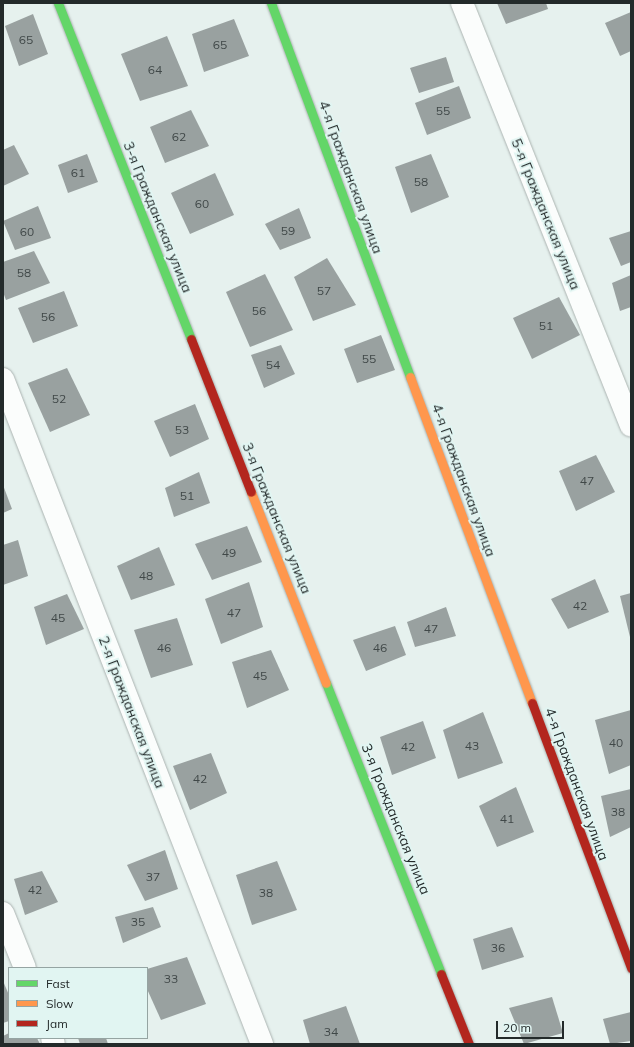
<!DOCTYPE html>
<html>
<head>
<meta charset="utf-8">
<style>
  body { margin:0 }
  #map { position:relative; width:634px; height:1047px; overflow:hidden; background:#e6f1ee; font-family:Mulish,sans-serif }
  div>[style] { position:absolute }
  .building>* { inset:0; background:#99a1a0 }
  .roads { filter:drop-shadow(0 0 1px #abb3b1) drop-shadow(0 0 1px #abb3b1) }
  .street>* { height:22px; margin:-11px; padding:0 11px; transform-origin:11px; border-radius:11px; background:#fbfdfc }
  .fast>* { height:9px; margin:-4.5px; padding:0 4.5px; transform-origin:4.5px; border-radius:4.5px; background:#63d668 }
  .slow>* { height:9px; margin:-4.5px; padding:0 4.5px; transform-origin:4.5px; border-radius:4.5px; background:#ff974d }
  .jam>* { height:9px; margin:-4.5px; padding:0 4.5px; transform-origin:4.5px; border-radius:4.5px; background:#b3261e }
  span { translate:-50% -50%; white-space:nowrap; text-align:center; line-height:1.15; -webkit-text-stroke:4px #e1f5f2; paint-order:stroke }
  .number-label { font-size:12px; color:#404848 }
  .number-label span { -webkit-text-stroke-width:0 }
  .street-label { font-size:14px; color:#232a2a }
  .frame { position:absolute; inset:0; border:4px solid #232a2a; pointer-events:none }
  .legend { position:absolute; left:8px; top:967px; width:140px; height:72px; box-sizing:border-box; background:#e1f5f2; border:1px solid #95a4a2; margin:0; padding:5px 7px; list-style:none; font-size:12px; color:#232a2a }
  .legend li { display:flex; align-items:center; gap:8px; height:20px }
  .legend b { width:20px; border:1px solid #95a4a2 }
  .scale { position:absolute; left:496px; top:1021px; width:68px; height:18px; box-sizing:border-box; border:2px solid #232a2a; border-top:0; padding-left:5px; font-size:12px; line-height:14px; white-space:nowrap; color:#232a2a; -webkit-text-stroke:3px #e1f5f2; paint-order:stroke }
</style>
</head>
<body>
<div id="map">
  <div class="building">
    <i style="clip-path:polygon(497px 3px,546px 3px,548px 9px,506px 24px)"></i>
    <i style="clip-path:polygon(631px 12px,631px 51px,620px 56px,605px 23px)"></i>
    <i style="clip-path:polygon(33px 14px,48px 54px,19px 66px,5px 26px)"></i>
    <i style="clip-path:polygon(234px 19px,249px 56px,204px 72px,192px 34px)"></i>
    <i style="clip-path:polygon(167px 36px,188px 86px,140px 101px,121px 54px)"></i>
    <i style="clip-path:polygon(446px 57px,454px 82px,419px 93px,410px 68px)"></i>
    <i style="clip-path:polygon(459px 86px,471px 118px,427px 135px,415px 103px)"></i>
    <i style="clip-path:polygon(191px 110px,209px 146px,165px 163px,150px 127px)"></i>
    <i style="clip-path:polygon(14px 145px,29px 174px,3px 186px,3px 150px)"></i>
    <i style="clip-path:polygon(87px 154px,98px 182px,68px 193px,58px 165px)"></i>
    <i style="clip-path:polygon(431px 154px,449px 197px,411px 213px,395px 167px)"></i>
    <i style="clip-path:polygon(215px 173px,234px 215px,190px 234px,171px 193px)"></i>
    <i style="clip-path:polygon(38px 206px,51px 238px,15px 250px,3px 221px)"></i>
    <i style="clip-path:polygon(299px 208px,311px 238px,280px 250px,265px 224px)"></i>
    <i style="clip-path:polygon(631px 231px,631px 262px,621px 266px,609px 238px)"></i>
    <i style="clip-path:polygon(34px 251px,50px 283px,6px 300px,3px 292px,3px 262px)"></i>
    <i style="clip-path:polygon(327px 258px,356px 305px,313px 321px,294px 277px)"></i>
    <i style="clip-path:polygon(265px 274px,293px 330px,250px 347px,226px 292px)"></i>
    <i style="clip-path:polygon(631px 275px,631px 307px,620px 311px,612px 283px)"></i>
    <i style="clip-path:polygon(64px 291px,78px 326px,33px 343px,18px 308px)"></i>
    <i style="clip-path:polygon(559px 297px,580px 335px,532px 359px,513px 318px)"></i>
    <i style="clip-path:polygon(381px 335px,395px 370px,357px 383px,344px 349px)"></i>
    <i style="clip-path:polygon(281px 345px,295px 374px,264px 388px,251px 355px)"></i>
    <i style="clip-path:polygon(67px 368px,90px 415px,50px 432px,28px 383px)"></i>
    <i style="clip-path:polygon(195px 404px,209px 439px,170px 457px,154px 421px)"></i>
    <i style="clip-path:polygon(596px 455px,615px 492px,576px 511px,559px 471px)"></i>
    <i style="clip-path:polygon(199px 472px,210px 503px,174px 517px,165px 488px)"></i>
    <i style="clip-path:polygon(3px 485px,12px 509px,3px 513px)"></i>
    <i style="clip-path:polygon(247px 526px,262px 562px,212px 580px,195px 544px)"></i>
    <i style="clip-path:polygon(18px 540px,28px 576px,3px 585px,3px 545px)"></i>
    <i style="clip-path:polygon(159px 547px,175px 585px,131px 600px,117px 566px)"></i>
    <i style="clip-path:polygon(595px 579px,609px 612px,568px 629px,551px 599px)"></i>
    <i style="clip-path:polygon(249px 582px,263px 627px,221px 644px,205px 599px)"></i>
    <i style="clip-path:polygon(631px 593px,631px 637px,630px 637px,620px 596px)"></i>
    <i style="clip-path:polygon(67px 594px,84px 629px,46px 645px,34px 607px)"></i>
    <i style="clip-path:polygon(446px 607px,456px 636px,415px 647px,407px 622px)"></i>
    <i style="clip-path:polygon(177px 618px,193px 665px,151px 678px,134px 630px)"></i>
    <i style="clip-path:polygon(395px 626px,406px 655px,366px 671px,353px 640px)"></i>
    <i style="clip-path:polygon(271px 650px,289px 690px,247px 708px,232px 662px)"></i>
    <i style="clip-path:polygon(631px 710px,631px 765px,609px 774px,595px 720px)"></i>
    <i style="clip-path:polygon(483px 712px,503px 763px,458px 779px,443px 730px)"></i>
    <i style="clip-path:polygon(423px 721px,436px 758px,392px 775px,380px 737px)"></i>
    <i style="clip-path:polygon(211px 753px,227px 793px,190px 810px,173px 766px)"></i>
    <i style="clip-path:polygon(516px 787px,534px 832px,497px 847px,479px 806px)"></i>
    <i style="clip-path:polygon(631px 789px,631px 827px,610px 837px,601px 796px)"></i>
    <i style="clip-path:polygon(165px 850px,178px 889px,145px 901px,127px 865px)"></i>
    <i style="clip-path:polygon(277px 861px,297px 910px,252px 925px,236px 875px)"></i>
    <i style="clip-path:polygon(42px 871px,58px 902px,25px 915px,14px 879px)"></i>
    <i style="clip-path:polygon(153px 907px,161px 927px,123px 943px,115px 917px)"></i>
    <i style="clip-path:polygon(512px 927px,524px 957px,482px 970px,473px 939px)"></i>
    <i style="clip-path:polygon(187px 957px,206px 1004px,161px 1020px,147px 989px,147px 969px)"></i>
    <i style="clip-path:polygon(3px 981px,9px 995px,9px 1021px,3px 1023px)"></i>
    <i style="clip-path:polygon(552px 997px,563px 1033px,524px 1044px,509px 1008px)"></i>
    <i style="clip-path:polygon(346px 1006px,360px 1044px,310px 1044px,303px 1020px)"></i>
    <i style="clip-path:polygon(631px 1012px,631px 1041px,610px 1044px,603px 1019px)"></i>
    <i style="clip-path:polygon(9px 1033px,9px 1038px,37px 1038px,40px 1044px,3px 1044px,3px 1036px)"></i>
    <i style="clip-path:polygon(78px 1038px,106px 1038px,108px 1044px,80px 1044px)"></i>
  </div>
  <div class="roads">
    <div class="street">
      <i style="left:462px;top:3px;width:455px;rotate:68.2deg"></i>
      <i style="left:3px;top:379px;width:714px;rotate:68.72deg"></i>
      <i style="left:3px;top:913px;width:59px;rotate:68.2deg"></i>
      <i style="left:52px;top:1038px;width:6px;rotate:72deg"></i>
    </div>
    <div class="fast">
      <i style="left:58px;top:3px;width:361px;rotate:68.4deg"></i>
      <i style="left:271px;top:3px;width:399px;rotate:69.6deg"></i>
      <i style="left:326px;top:683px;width:313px;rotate:68.4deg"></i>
    </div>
    <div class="slow">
      <i style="left:410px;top:377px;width:348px;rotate:69.5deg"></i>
      <i style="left:251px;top:492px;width:205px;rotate:68.6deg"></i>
    </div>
    <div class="jam">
      <i style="left:191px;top:339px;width:164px;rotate:68.6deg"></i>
      <i style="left:532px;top:703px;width:283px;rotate:69.5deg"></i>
      <i style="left:441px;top:974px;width:75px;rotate:68.2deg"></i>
    </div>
  </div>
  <div class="number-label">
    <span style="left:26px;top:40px">65</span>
    <span style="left:220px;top:45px">65</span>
    <span style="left:155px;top:70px">64</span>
    <span style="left:443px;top:111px">55</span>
    <span style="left:179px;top:137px">62</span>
    <span style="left:78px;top:173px">61</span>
    <span style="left:421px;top:182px">58</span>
    <span style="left:202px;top:204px">60</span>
    <span style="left:288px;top:231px">59</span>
    <span style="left:27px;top:232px">60</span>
    <span style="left:24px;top:273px">58</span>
    <span style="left:324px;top:291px">57</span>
    <span style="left:259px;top:311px">56</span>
    <span style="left:48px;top:317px">56</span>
    <span style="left:546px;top:326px">51</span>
    <span style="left:369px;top:359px">55</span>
    <span style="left:273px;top:365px">54</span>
    <span style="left:59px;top:399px">52</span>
    <span style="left:182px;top:430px">53</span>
    <span style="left:587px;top:481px">47</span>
    <span style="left:187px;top:496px">51</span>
    <span style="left:229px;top:553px">49</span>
    <span style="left:146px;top:576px">48</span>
    <span style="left:580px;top:606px">42</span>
    <span style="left:234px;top:613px">47</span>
    <span style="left:58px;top:618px">45</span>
    <span style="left:431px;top:629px">47</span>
    <span style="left:164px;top:648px">46</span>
    <span style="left:380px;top:648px">46</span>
    <span style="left:260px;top:676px">45</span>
    <span style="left:616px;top:743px">40</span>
    <span style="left:472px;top:746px">43</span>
    <span style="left:408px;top:747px">42</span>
    <span style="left:200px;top:779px">42</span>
    <span style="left:618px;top:812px">38</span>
    <span style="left:507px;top:819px">41</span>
    <span style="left:153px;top:877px">37</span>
    <span style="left:35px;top:890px">42</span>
    <span style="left:266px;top:893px">38</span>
    <span style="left:138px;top:922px">35</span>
    <span style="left:498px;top:948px">36</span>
    <span style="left:171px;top:979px">33</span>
    <span style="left:331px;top:1032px">34</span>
  </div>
  <div class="street-label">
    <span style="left:351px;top:177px;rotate:70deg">4-я Гражданская улица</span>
    <span style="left:546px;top:214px;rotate:68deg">5-я Гражданская улица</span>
    <span style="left:158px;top:217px;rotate:68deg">3-я Гражданская улица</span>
    <span style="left:464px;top:480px;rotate:70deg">4-я Гражданская улица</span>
    <span style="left:277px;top:518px;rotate:68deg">3-я Гражданская улица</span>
    <span style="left:132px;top:712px;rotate:69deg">2-я Гражданская улица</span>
    <span style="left:577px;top:784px;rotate:70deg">4-я Гражданская улица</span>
    <span style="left:396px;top:819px;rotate:68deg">3-я Гражданская улица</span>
  </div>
  <div class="frame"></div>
  <ul class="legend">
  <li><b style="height:5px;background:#63d668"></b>Fast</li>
  <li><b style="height:5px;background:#ff974d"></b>Slow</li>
  <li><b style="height:5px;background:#b3261e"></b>Jam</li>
  </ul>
  <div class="scale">20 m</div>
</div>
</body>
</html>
